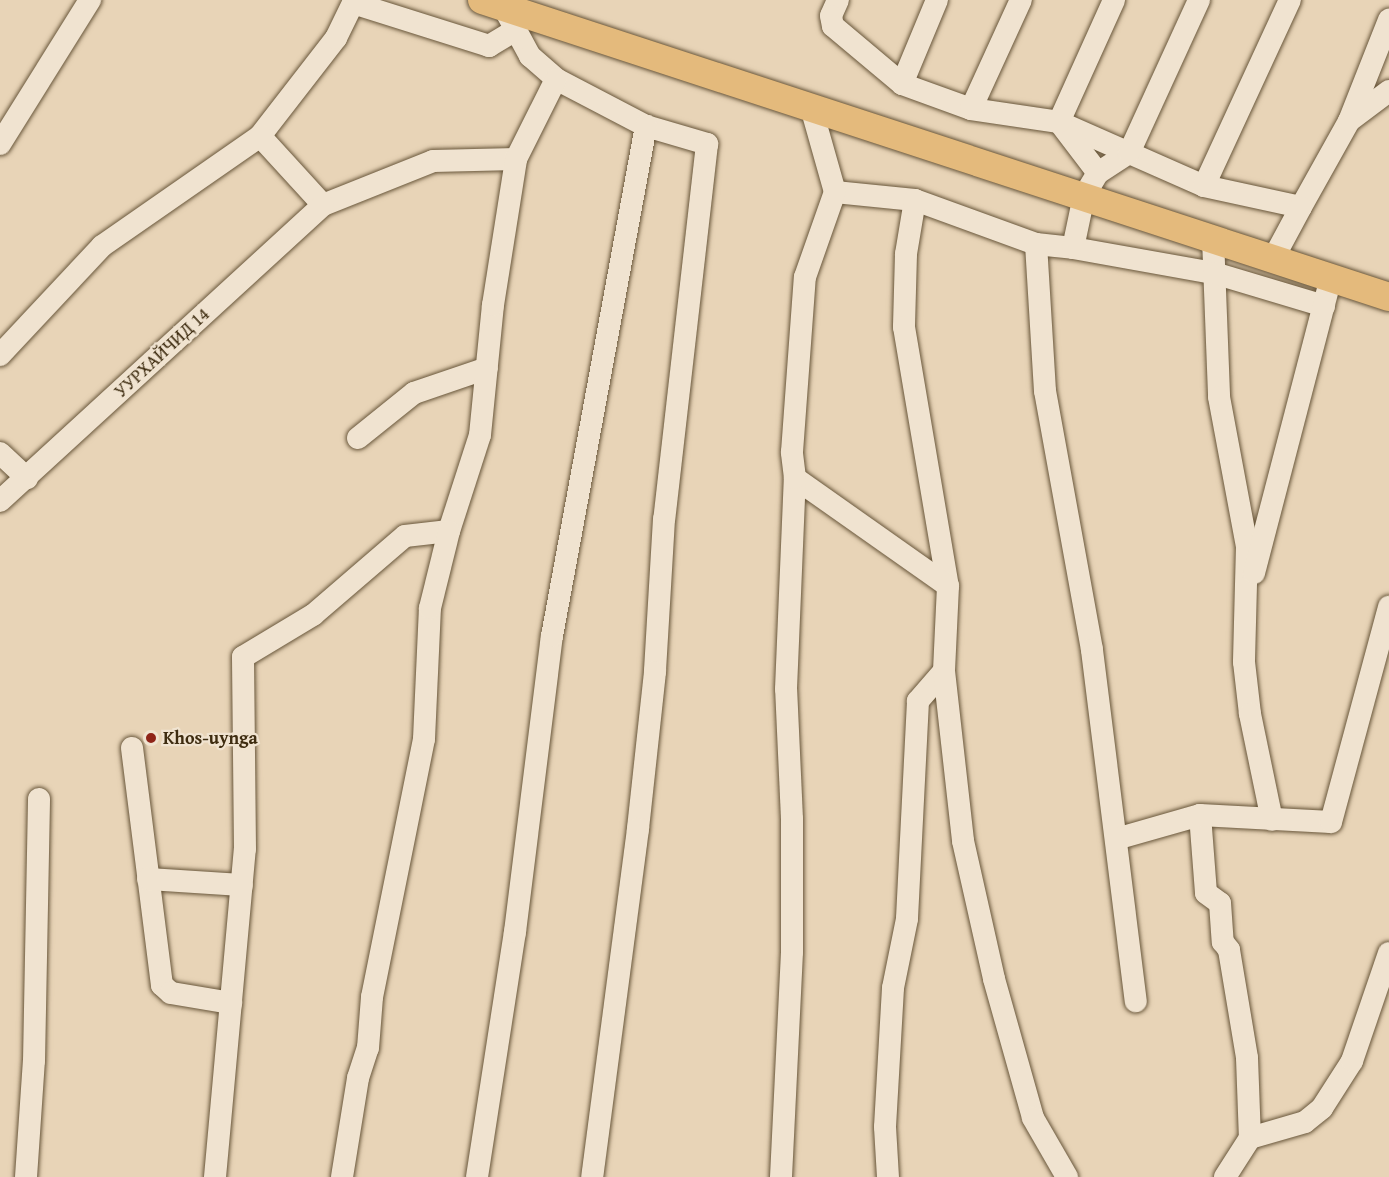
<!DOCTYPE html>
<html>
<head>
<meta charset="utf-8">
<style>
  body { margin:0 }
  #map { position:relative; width:1389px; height:1177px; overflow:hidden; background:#e8d4b7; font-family:"Gentium Book Plus",serif }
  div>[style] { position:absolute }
  .roads { filter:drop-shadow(0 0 2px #68563a) drop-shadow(0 0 2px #68563a) }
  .minor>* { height:22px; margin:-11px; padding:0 11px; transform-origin:11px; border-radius:11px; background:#f0e3d0 }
  .major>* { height:28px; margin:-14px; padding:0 14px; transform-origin:14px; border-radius:14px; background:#e4ba7c }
  .dots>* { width:16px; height:16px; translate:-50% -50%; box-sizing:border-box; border:3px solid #f0e3d0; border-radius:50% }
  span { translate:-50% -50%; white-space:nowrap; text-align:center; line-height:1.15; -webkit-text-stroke:4.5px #f0e3d0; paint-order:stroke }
  .street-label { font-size:18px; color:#3e2c10 }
  .poi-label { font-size:18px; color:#3e2c10; font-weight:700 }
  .left { translate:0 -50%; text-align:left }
</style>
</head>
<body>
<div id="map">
  <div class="roads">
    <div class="minor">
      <i style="left:838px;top:0;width:17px;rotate:114deg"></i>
      <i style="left:831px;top:16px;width:10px;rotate:79deg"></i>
      <i style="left:833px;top:26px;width:90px;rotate:40deg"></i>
      <i style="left:902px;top:84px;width:73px;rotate:19.9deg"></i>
      <i style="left:971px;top:109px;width:89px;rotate:8.4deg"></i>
      <i style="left:1059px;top:122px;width:158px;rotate:23.8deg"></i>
      <i style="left:1204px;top:186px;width:99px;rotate:12.2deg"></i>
      <i style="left:1301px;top:207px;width:98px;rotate:-60.8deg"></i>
      <i style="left:1349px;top:121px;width:50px;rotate:-36.9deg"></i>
      <i style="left:504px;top:8px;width:55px;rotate:61.6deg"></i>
      <i style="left:530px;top:56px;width:35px;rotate:41deg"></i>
      <i style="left:556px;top:79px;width:102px;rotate:27.6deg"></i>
      <i style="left:646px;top:126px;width:64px;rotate:16.4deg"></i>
      <i style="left:707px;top:144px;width:377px;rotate:96.5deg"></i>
      <i style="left:664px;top:519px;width:153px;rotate:93.4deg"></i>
      <i style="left:655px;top:672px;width:158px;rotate:96.2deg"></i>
      <i style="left:638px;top:829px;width:351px;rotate:97.5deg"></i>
      <i style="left:902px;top:84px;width:91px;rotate:-67.4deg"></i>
      <i style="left:971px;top:109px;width:120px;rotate:-65.4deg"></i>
      <i style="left:1349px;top:121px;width:109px;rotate:-68.4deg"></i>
      <i style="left:260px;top:136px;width:124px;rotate:-52.2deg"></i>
      <i style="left:336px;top:38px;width:39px;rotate:-64deg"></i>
      <i style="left:353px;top:3px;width:143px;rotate:17.5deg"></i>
      <i style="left:489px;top:46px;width:31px;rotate:-31deg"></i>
      <i style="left:0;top:144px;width:170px;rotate:-58deg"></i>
      <i style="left:1098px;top:173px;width:64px;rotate:-127.4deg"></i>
      <i style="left:1059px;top:122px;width:134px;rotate:-65.7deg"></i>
      <i style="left:1204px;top:186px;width:205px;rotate:-65.2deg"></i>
      <i style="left:835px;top:192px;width:80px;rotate:5.7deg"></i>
      <i style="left:915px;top:200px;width:129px;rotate:20deg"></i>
      <i style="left:1036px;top:244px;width:37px;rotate:6deg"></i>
      <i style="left:1073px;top:248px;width:53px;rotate:-78.1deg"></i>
      <i style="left:1084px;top:196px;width:27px;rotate:-59deg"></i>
      <i style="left:1098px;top:173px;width:37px;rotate:-33deg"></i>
      <i style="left:1129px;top:153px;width:168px;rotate:-65.4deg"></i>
      <i style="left:915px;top:200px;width:55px;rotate:99.5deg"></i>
      <i style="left:906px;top:254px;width:73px;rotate:91.6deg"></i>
      <i style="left:904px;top:327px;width:263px;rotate:80.4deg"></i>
      <i style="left:1213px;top:238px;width:159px;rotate:87.8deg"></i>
      <i style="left:1219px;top:397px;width:152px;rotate:79.4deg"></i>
      <i style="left:1247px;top:546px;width:116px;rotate:91.5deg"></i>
      <i style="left:1244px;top:662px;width:52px;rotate:83.4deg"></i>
      <i style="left:1250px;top:714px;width:108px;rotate:78.3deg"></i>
      <i style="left:1036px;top:244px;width:147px;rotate:86.5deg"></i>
      <i style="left:1045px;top:391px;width:263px;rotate:79.7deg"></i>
      <i style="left:1092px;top:650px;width:354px;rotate:82.9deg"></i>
      <i style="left:1073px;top:248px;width:143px;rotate:10.1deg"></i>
      <i style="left:1214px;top:273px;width:115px;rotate:16.7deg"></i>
      <i style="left:1273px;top:259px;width:59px;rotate:-61.7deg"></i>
      <i style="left:0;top:355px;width:149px;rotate:-46.9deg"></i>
      <i style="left:102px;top:246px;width:193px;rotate:-34.8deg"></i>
      <i style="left:260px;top:136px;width:93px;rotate:47.6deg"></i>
      <i style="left:323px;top:205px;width:118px;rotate:-21.8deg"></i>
      <i style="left:433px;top:161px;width:83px;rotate:-1.4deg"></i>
      <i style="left:516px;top:159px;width:89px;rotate:-63.4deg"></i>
      <i style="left:358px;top:438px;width:72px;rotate:-38.8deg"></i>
      <i style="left:414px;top:393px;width:77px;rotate:-18.9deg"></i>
      <i style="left:0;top:453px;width:37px;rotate:43deg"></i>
      <i style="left:795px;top:478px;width:187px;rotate:35.2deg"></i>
      <i style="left:948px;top:586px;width:85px;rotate:92.7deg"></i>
      <i style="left:944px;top:671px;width:40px;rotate:131deg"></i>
      <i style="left:918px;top:701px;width:218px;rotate:92.9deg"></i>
      <i style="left:907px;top:919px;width:70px;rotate:101.5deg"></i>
      <i style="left:893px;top:988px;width:139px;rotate:93.3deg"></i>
      <i style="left:885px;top:1127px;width:50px;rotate:86.6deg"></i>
      <i style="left:0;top:501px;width:438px;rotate:-42.5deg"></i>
      <i style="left:1254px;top:573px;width:305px;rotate:-75.4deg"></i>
      <i style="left:944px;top:671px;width:171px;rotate:83.6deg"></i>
      <i style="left:963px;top:841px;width:141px;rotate:77.3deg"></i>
      <i style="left:994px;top:979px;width:144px;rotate:74.3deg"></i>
      <i style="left:1033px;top:1118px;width:68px;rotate:60deg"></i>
      <i style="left:132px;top:748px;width:239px;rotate:82.8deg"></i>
      <i style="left:162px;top:985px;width:12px;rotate:42deg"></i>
      <i style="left:171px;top:993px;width:61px;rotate:9.5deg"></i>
      <i style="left:1200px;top:815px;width:78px;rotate:85.6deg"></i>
      <i style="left:1206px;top:893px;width:17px;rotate:36deg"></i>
      <i style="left:1220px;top:903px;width:39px;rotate:86deg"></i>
      <i style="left:1223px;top:942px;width:10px;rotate:53deg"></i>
      <i style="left:1229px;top:950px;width:109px;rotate:80.5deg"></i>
      <i style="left:1247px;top:1058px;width:80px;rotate:87.9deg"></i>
      <i style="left:1116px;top:839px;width:87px;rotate:-15.9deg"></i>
      <i style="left:1200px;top:815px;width:131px;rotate:3.1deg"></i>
      <i style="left:1331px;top:822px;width:223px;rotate:-74.9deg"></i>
      <i style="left:148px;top:879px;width:94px;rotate:3.7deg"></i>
      <i style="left:26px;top:1177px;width:116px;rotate:-86.1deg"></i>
      <i style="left:34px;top:1061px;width:262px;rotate:-88.9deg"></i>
      <i style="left:215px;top:1177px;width:329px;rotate:-84.8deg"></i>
      <i style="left:245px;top:849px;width:192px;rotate:-90.6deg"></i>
      <i style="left:243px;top:657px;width:82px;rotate:-31deg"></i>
      <i style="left:313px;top:615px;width:121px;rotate:-40.7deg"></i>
      <i style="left:405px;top:536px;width:44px;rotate:-6.5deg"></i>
      <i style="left:449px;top:531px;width:101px;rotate:-72.1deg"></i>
      <i style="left:480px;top:435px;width:131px;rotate:-84.3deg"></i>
      <i style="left:493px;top:305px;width:148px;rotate:-81deg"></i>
      <i style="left:342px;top:1177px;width:100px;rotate:-80.8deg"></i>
      <i style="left:358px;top:1078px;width:32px;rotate:-72deg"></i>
      <i style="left:368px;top:1048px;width:51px;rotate:-85.5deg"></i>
      <i style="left:372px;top:997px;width:263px;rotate:-78.6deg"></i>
      <i style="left:424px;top:739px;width:131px;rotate:-87.4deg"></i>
      <i style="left:430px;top:608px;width:79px;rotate:-76.1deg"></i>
      <i style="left:477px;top:1177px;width:248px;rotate:-81.2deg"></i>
      <i style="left:515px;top:932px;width:298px;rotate:-82.9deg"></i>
      <i style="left:552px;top:636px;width:519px;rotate:-79.56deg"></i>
      <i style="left:781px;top:1177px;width:225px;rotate:-87.2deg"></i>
      <i style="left:792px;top:952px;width:133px;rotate:-90deg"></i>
      <i style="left:792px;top:819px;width:130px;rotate:-92.6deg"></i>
      <i style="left:786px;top:689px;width:211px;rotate:-87.6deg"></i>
      <i style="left:795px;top:478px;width:26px;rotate:-97deg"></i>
      <i style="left:792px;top:452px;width:175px;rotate:-85.8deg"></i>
      <i style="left:805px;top:277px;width:90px;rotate:-70.6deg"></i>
      <i style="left:835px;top:192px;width:88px;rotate:-105.8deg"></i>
      <i style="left:1225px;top:1177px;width:46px;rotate:-57.3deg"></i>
      <i style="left:1250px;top:1138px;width:57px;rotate:-16.2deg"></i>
      <i style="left:1305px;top:1122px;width:22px;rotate:-39deg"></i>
      <i style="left:1322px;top:1108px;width:56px;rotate:-57.4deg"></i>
      <i style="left:1352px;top:1061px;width:114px;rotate:-71.1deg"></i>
    </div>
    <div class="major">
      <i style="left:482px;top:0;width:954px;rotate:18.13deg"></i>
    </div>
  </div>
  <div class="dots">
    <i style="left:151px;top:738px;background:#8f2418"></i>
  </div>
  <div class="street-label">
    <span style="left:162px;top:353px;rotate:-43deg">УУРХАЙЧИД 14</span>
  </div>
  <div class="poi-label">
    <span class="left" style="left:163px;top:738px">Khos-uynga</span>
  </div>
</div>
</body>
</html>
